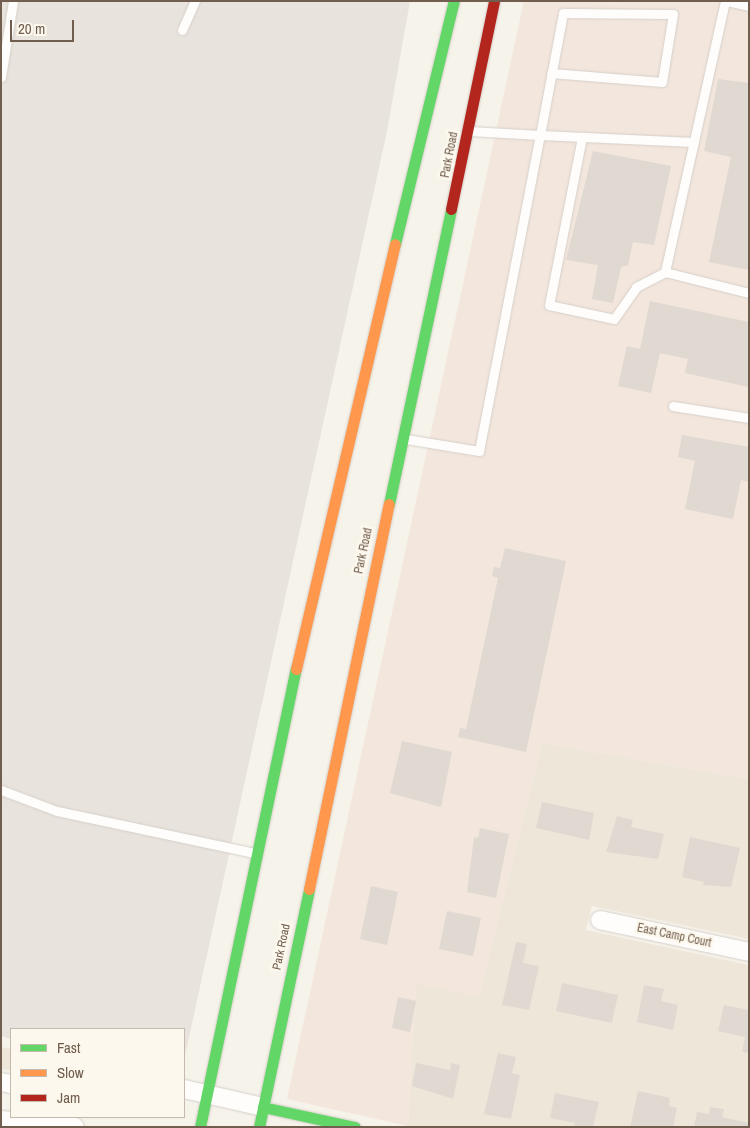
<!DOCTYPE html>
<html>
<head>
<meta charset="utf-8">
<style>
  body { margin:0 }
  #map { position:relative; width:750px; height:1128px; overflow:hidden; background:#f6f3eb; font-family:"Archivo Narrow",sans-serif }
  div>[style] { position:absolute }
  .residential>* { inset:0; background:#eee6d9 }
  .commercial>* { inset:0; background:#f3e6dd }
  .industrial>* { inset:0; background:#e8e3dc }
  .building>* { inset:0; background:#dfd9d1 }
  .roads { filter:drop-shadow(0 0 1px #d5d0c9) drop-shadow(0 0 1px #d5d0c9) }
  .lane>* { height:9px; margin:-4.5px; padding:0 4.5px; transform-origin:4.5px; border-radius:4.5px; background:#fefdfc }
  .street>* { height:18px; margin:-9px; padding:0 9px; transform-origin:9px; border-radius:9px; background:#fefdfc }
  .fast>* { height:11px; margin:-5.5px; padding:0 5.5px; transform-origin:5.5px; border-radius:5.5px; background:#63d668 }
  .slow>* { height:11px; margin:-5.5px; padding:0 5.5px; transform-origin:5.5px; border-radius:5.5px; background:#ff974d }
  .jam>* { height:11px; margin:-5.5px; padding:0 5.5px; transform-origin:5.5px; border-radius:5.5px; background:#b3261e }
  span { translate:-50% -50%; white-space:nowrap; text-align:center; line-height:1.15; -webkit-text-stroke:5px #fdf8ed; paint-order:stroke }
  .street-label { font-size:12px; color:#715e4e }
  .frame { position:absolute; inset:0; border:2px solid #715e4e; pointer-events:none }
  .legend { position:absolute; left:10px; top:1028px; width:175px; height:90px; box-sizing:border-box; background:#fdf8ed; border:1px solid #c5baad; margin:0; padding:6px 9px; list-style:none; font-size:15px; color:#715e4e }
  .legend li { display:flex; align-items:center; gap:10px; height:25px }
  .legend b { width:25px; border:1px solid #c5baad }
  .scale { position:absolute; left:10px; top:20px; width:64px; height:22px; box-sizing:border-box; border:2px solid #715e4e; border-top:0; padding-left:6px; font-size:15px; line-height:18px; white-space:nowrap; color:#715e4e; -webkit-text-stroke:4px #fdf8ed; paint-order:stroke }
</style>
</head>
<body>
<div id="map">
  <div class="residential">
    <i style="clip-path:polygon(542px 743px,749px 779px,749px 939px,592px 906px,586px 930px,749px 965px,749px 1127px,408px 1126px,416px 983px,479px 996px)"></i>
    <i style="clip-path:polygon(1px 1047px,11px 1049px,11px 1071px,1px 1069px)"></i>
  </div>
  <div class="commercial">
    <i style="clip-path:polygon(524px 1px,749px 1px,749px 779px,542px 743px,479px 996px,416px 984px,408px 1126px,287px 1099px)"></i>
  </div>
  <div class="industrial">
    <i style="clip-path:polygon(1px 1px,410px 1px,387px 131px,184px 1060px,184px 1029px,11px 1029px,11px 1039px,1px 1036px)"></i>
  </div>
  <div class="building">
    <i style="clip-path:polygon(718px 79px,749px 83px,749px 270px,709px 262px,731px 157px,704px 151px)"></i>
    <i style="clip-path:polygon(593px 151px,671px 166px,654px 245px,633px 242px,628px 265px,621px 267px,613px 303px,592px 299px,598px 265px,566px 260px)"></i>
    <i style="clip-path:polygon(650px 301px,749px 322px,749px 387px,685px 373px,688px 359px,660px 353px,651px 393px,618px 386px,627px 346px,640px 349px)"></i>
    <i style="clip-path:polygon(682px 435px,749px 447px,749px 482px,741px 480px,733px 519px,685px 509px,695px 461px,678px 457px)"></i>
    <i style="clip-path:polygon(505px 548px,566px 561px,526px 752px,458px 737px,460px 728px,466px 729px,498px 578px,492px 576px,494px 567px,500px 568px)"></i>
    <i style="clip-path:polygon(402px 741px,452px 752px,441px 807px,390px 793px)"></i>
    <i style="clip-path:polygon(542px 802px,594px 813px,589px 840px,536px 828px)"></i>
    <i style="clip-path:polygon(617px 816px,633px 820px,631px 827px,664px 834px,658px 859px,606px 852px)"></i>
    <i style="clip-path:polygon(480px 828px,509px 834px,496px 898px,467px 892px,474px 837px,478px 838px)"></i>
    <i style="clip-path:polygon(690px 837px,740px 848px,731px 887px,703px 885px,704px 882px,682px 877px)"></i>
    <i style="clip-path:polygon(371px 886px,398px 892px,387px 945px,360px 939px)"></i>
    <i style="clip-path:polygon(447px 911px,481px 918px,473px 956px,439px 949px)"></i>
    <i style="clip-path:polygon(516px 942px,527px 944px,523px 963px,539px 966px,529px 1010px,502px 1005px)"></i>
    <i style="clip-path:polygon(562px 983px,618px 995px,612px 1023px,556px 1011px)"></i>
    <i style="clip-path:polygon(644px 985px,664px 989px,661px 1001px,678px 1005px,673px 1030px,637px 1022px)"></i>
    <i style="clip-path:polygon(398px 997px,416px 1001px,410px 1032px,392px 1028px)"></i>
    <i style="clip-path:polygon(724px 1005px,749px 1010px,749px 1053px,742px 1052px,745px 1037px,718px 1031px)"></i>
    <i style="clip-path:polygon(498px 1053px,516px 1057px,512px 1073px,520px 1075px,511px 1119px,484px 1114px)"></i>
    <i style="clip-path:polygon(416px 1063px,450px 1070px,451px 1063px,460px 1065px,453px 1099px,412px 1086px)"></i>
    <i style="clip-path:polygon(638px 1091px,670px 1098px,669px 1106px,677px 1108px,673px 1127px,630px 1127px)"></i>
    <i style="clip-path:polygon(555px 1093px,599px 1102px,593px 1126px,574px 1127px,575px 1123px,550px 1118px)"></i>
    <i style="clip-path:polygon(710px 1107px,724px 1109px,722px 1117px,749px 1123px,748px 1127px,694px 1127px,697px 1112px,709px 1114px)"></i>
  </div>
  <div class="roads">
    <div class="lane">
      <i style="left:725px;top:1px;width:278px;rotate:102.5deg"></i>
      <i style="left:665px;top:272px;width:87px;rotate:14deg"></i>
      <i style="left:727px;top:1px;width:23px;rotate:13deg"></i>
      <i style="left:182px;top:30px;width:32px;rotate:-66deg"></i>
      <i style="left:1px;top:77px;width:77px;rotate:-81deg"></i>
      <i style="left:469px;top:131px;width:71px;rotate:3.2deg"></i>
      <i style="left:540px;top:135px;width:124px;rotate:-79.3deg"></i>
      <i style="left:563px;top:13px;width:110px;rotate:0.5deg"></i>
      <i style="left:673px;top:14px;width:69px;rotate:99.2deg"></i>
      <i style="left:662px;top:82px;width:111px;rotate:-175.4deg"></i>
      <i style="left:582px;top:137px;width:171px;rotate:101.1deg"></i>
      <i style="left:549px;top:305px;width:66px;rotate:12.2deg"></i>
      <i style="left:614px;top:319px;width:39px;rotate:-55deg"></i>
      <i style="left:636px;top:287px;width:33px;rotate:-27deg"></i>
      <i style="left:673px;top:406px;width:77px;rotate:9deg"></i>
      <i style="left:406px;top:439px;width:74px;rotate:9.3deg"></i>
      <i style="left:479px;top:451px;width:322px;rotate:-79.1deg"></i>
      <i style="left:540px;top:135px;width:154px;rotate:2.6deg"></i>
      <i style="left:1px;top:790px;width:60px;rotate:20.6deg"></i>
      <i style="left:57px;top:811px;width:202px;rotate:12deg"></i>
    </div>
    <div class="street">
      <i style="left:600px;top:920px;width:152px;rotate:12.1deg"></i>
      <i style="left:1px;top:1082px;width:10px;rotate:11deg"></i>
      <i style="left:184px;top:1089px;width:81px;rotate:12.8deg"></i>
      <i style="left:1px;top:1120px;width:74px;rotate:5.4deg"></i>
    </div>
    <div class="fast">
      <i style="left:395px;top:244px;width:250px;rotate:-76.4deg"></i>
      <i style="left:389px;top:504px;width:301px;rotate:-78.1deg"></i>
      <i style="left:263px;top:1107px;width:94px;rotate:12.3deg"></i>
      <i style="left:200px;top:1127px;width:468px;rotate:-78.2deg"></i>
      <i style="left:259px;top:1127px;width:243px;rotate:-78.1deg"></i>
    </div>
    <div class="slow">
      <i style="left:296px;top:669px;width:436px;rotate:-76.9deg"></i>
      <i style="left:309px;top:889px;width:393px;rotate:-78.3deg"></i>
    </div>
    <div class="jam">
      <i style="left:451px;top:209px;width:212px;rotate:-78.3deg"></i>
    </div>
  </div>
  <div class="street-label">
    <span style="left:450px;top:155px;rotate:-79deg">Park Road</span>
    <span style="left:364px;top:551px;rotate:-78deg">Park Road</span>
    <span style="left:674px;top:936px;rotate:12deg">East Camp Court</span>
    <span style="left:282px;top:947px;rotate:-78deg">Park Road</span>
  </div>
  <div class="frame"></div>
  <ul class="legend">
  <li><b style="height:6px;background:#63d668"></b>Fast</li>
  <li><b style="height:6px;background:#ff974d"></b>Slow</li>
  <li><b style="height:6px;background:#b3261e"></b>Jam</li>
  </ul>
  <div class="scale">20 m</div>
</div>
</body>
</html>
